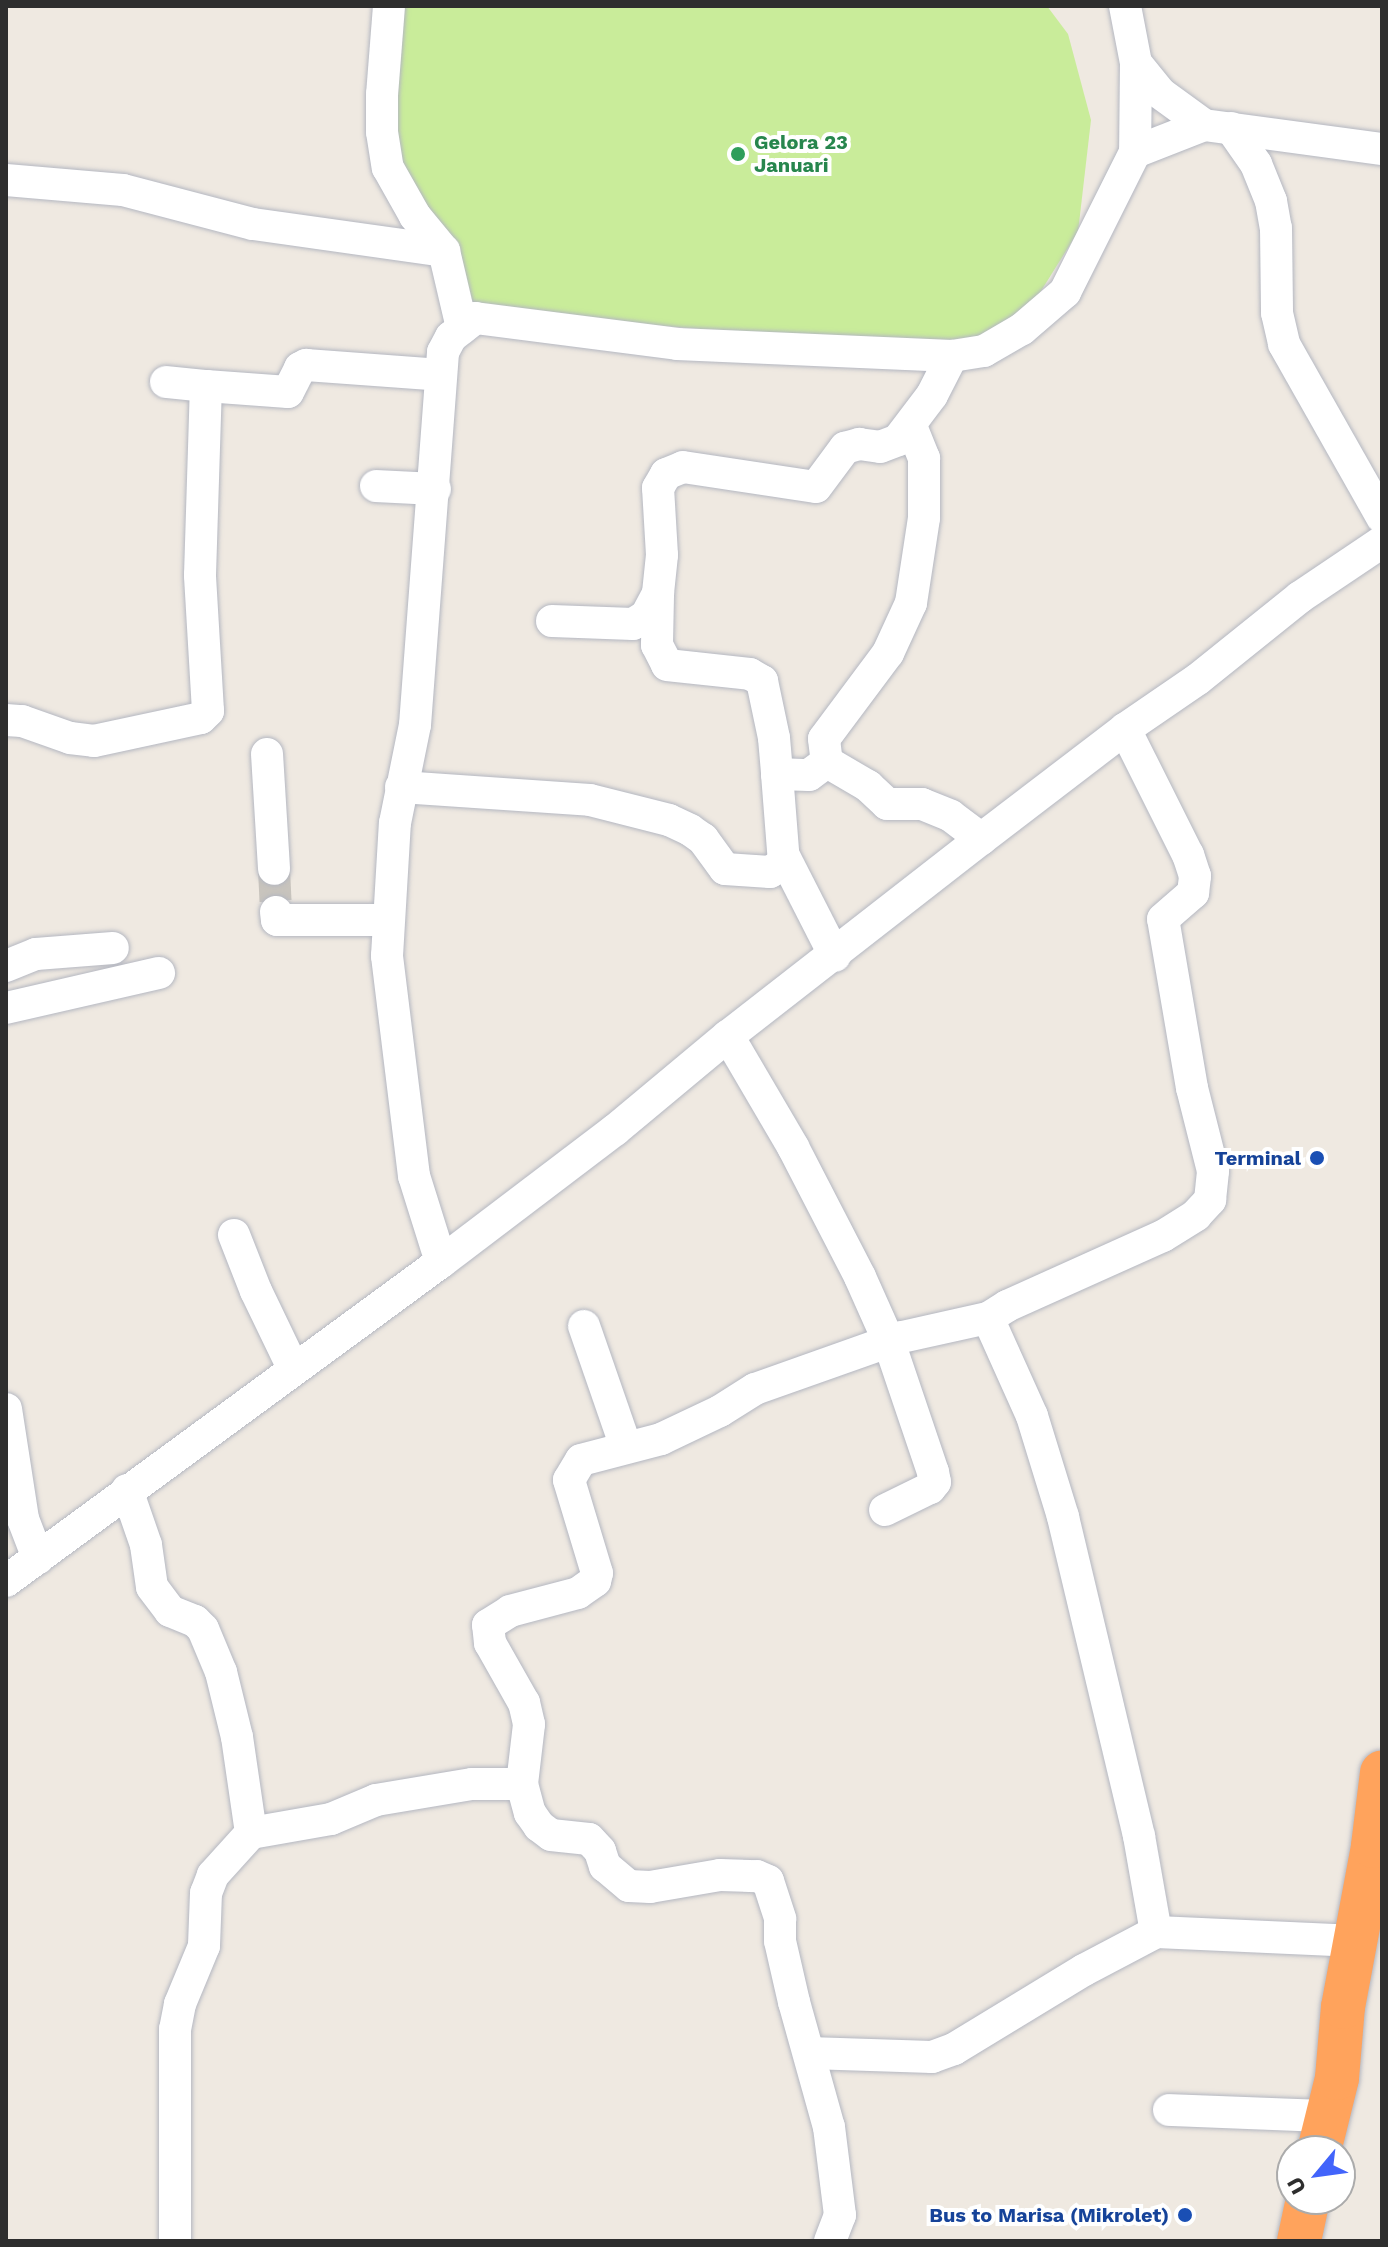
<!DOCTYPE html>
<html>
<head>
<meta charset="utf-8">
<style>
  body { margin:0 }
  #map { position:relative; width:1388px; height:2247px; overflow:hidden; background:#efe9e1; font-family:"Work Sans",sans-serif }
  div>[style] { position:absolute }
  .pitch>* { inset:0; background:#c9ec9a }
  .minor-tunnel>* { height:32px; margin-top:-16px; transform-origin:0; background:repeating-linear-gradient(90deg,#c8c4bd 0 32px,transparent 0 48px) }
  .roads { filter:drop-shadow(0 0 2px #b4b7c1) drop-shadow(0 0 2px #b4b7c1) }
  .minor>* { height:32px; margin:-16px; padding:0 16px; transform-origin:16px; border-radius:16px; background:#fff }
  .highway>* { height:44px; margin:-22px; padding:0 22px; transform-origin:22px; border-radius:22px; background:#ffa35c }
  .dots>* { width:22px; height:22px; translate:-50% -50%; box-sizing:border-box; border:4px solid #fff; border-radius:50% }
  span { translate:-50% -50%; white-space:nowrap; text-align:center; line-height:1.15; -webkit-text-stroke:8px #fff; paint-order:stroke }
  .leisure-label { font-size:20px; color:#27864d; font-weight:700 }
  .left { translate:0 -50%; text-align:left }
  .transit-label { font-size:20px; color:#164399; font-weight:700 }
  .right { translate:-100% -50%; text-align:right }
  .frame { position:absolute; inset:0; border:8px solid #2e2e2e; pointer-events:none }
  .north { position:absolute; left:1276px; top:2135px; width:80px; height:80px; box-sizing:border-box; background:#fff; border:2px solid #ababab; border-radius:50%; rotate:241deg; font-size:22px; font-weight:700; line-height:32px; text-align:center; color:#2e2e2e }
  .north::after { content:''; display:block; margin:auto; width:28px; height:36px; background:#4264fb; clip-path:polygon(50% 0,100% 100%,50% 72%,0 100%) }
</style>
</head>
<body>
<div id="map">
  <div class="pitch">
    <i style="clip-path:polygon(398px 6px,1047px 6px,1068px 34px,1091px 120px,1078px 232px,1024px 318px,970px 351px,479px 311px,394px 189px)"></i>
  </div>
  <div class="minor-tunnel">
    <i style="left:274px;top:869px;width:43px;rotate:87.3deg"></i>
  </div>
  <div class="roads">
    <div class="minor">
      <i style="left:389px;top:6px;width:88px;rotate:94.5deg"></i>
      <i style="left:382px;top:94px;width:38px;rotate:90deg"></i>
      <i style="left:382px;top:132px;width:36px;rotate:81deg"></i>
      <i style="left:388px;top:168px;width:55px;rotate:60.6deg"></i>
      <i style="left:415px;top:216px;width:45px;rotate:50.4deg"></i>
      <i style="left:1125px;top:6px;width:58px;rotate:79.1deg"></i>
      <i style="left:1136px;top:63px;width:89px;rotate:90.6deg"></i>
      <i style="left:1136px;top:63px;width:38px;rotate:51deg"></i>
      <i style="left:1160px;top:93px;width:54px;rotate:36deg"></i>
      <i style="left:1231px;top:128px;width:44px;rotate:55.2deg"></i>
      <i style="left:1256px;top:164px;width:40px;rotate:68deg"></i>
      <i style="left:1271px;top:201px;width:27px;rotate:80deg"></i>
      <i style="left:1276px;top:228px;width:85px;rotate:89.3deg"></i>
      <i style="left:1277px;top:313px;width:32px;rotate:77deg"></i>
      <i style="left:1284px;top:344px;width:199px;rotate:60.5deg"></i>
      <i style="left:6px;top:180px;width:117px;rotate:4.9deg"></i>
      <i style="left:123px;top:190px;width:134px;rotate:14.7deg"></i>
      <i style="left:253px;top:224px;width:193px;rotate:8deg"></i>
      <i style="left:444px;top:251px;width:79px;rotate:76.8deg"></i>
      <i style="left:166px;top:382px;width:40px;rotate:5.7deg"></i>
      <i style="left:911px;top:426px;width:35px;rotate:68deg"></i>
      <i style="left:924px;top:458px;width:60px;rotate:90deg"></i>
      <i style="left:924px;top:518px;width:86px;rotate:98.7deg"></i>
      <i style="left:911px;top:603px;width:55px;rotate:114.7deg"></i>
      <i style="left:888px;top:653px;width:107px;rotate:126.7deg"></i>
      <i style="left:824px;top:739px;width:23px;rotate:83deg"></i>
      <i style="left:827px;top:762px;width:48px;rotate:30.3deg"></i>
      <i style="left:868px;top:786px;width:26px;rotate:43deg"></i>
      <i style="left:887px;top:804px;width:35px"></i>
      <i style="left:922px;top:804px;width:31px;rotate:22deg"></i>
      <i style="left:951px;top:816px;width:38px;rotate:37deg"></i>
      <i style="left:376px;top:486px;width:59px;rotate:2.9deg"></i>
      <i style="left:658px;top:596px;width:49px;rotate:91.2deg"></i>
      <i style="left:657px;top:645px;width:22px;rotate:63deg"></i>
      <i style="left:667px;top:665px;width:83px;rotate:6.2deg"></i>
      <i style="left:750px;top:674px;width:14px;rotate:30deg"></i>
      <i style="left:762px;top:681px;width:58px;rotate:78.1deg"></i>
      <i style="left:774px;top:738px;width:36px;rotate:85deg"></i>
      <i style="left:552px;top:621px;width:81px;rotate:2.1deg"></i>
      <i style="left:633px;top:624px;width:15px;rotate:-32deg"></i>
      <i style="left:646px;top:616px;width:26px;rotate:-62deg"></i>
      <i style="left:658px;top:593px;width:38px;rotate:-84deg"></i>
      <i style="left:662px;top:555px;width:67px;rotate:-93.4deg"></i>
      <i style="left:658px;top:488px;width:16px;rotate:-60deg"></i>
      <i style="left:666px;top:474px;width:18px;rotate:-22deg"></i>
      <i style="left:683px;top:467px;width:134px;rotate:8.6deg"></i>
      <i style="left:816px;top:487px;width:49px;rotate:-53.4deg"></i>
      <i style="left:845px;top:448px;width:15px;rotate:-16deg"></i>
      <i style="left:859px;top:444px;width:21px;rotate:8deg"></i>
      <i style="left:880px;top:447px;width:19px;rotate:-21deg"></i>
      <i style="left:898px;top:440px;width:56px;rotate:-52.9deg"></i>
      <i style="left:932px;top:395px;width:44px;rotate:-62.9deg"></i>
      <i style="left:6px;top:720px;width:16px;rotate:4deg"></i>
      <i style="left:22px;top:721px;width:51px;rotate:19.5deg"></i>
      <i style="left:70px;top:738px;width:24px;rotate:7deg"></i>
      <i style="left:94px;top:741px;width:109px;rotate:-12.1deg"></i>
      <i style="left:201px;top:718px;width:10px;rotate:-45deg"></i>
      <i style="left:208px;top:711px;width:136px;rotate:-93.4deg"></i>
      <i style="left:200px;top:575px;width:189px;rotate:-88.2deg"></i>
      <i style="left:206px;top:386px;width:82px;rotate:4.2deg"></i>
      <i style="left:288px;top:392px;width:27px;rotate:-63deg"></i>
      <i style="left:300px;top:368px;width:7px;rotate:-27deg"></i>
      <i style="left:306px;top:365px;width:135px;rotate:4.2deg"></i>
      <i style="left:267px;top:754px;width:115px;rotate:86.5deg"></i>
      <i style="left:401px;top:787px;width:189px;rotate:3.9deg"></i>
      <i style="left:590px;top:800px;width:81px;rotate:14.2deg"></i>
      <i style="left:669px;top:820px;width:23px;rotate:25deg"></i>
      <i style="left:690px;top:830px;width:16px;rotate:35deg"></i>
      <i style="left:703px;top:839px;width:37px;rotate:54deg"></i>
      <i style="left:725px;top:869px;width:45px;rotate:3.8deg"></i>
      <i style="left:770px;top:872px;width:17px;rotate:-33deg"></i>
      <i style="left:784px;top:863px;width:89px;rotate:-94.5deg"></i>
      <i style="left:777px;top:774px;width:32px;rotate:2deg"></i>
      <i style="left:809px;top:775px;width:22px;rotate:-36deg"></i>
      <i style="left:784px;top:856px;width:112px;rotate:63deg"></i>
      <i style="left:276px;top:912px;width:8px;rotate:83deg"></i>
      <i style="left:277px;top:920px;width:111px"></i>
      <i style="left:6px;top:966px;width:32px;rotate:-22deg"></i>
      <i style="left:36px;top:954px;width:77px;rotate:-4.5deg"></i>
      <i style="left:6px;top:1008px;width:157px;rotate:-12.9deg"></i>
      <i style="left:728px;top:1036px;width:129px;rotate:59.6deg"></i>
      <i style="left:793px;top:1147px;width:146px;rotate:62.7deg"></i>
      <i style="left:860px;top:1277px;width:71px;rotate:66deg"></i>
      <i style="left:889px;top:1342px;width:137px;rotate:71.3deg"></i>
      <i style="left:933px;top:1472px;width:10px;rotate:79deg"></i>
      <i style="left:935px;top:1482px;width:8px;rotate:130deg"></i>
      <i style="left:930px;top:1488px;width:50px;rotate:153.9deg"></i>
      <i style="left:234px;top:1235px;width:60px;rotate:68.6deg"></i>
      <i style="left:256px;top:1291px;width:85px;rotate:64.3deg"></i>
      <i style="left:441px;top:1262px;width:90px;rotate:-107.4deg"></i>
      <i style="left:414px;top:1176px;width:222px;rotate:-97deg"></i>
      <i style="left:387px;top:956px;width:133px;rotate:-86.6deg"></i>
      <i style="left:395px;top:823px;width:100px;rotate:-78.5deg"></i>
      <i style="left:415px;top:725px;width:374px;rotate:-85.7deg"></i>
      <i style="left:443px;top:352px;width:17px;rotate:-62deg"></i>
      <i style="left:451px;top:337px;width:31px;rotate:-38deg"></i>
      <i style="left:475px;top:318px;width:204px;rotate:7.3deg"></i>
      <i style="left:677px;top:344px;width:275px;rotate:2.5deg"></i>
      <i style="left:952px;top:356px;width:32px;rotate:-9deg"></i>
      <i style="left:984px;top:351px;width:44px;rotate:-30.1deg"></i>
      <i style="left:1022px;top:329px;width:57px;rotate:-40.7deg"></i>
      <i style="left:1065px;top:292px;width:157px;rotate:-63.4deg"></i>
      <i style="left:1135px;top:152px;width:74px;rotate:-21.4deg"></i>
      <i style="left:1204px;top:125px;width:180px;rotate:7.7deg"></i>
      <i style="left:988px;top:1318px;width:107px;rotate:65.8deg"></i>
      <i style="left:1032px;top:1416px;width:106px;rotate:72.9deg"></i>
      <i style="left:1063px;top:1517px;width:328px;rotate:76.6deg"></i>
      <i style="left:1139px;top:1836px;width:97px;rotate:80deg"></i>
      <i style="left:584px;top:1326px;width:128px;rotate:70.9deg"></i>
      <i style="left:6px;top:1409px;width:111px;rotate:81.2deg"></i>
      <i style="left:23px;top:1519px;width:42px;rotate:69deg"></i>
      <i style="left:127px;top:1490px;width:58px;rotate:70.9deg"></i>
      <i style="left:146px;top:1545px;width:42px;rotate:81.9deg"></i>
      <i style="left:152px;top:1587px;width:30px;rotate:53deg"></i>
      <i style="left:170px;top:1611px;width:27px;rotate:22deg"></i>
      <i style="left:195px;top:1621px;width:11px;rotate:45deg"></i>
      <i style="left:203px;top:1629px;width:47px;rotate:67.3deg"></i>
      <i style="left:221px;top:1672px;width:67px;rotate:76.2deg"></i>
      <i style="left:237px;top:1737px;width:97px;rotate:81.7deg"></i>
      <i style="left:251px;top:1833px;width:57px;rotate:132.1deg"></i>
      <i style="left:213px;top:1875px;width:19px;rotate:111deg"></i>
      <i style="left:206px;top:1893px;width:53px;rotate:92.2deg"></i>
      <i style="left:204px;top:1946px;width:63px;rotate:112.5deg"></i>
      <i style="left:180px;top:2004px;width:25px;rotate:101deg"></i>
      <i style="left:175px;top:2029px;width:212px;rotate:90deg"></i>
      <i style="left:6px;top:1581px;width:539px;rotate:-36.25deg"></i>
      <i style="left:441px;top:1262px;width:218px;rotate:-37.2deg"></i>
      <i style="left:615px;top:1130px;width:147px;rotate:-39.8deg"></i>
      <i style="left:728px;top:1036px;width:321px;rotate:-37.9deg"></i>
      <i style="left:981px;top:839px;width:181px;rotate:-37.4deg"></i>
      <i style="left:1125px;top:729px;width:88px;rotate:-34.4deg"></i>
      <i style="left:1198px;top:679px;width:131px;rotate:-38.8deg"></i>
      <i style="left:1300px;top:597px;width:99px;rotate:-33.9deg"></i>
      <i style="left:522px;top:1784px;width:60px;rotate:-83.3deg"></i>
      <i style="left:529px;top:1724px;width:22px;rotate:-103deg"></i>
      <i style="left:524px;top:1703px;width:69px;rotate:-119.5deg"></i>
      <i style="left:490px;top:1643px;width:18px;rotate:-96deg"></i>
      <i style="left:488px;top:1625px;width:26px;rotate:-32deg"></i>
      <i style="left:510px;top:1611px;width:70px;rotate:-14.8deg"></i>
      <i style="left:578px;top:1593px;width:21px;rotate:-35deg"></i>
      <i style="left:595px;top:1581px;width:8px;rotate:-76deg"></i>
      <i style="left:597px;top:1573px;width:97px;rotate:-106.8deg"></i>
      <i style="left:569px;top:1480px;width:23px;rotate:-59deg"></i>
      <i style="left:581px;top:1460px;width:83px;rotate:-14.7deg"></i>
      <i style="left:661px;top:1439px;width:65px;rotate:-25.4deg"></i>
      <i style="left:720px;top:1411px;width:41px;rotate:-32.2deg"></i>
      <i style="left:755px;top:1389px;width:156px;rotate:-19.5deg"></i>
      <i style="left:902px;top:1337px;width:88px;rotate:-12.5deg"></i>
      <i style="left:988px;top:1318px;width:22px;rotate:-32deg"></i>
      <i style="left:1007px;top:1306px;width:171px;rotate:-24.2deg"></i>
      <i style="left:1163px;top:1236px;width:39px;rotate:-32deg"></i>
      <i style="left:1196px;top:1215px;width:21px;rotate:-47deg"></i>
      <i style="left:1210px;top:1200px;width:29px;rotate:-84deg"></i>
      <i style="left:1213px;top:1171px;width:86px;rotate:-104.2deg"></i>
      <i style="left:1192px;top:1088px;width:171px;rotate:-99.7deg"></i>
      <i style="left:1163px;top:919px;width:40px;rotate:-41deg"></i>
      <i style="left:1193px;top:893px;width:17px;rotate:-83deg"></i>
      <i style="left:1195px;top:876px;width:22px;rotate:-108deg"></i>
      <i style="left:1188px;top:855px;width:141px;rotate:-116.6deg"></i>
      <i style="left:251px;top:1833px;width:81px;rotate:-9.9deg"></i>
      <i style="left:331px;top:1819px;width:49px;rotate:-22.9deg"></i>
      <i style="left:376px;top:1800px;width:97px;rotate:-9.5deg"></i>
      <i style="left:472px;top:1784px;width:50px"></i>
      <i style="left:522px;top:1784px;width:30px;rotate:75deg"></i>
      <i style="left:530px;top:1813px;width:16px;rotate:55deg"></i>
      <i style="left:539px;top:1826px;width:15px;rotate:37deg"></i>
      <i style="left:551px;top:1835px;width:38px;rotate:6deg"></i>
      <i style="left:589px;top:1839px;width:16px;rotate:47deg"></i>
      <i style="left:600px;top:1851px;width:16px;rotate:72deg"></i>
      <i style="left:605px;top:1866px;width:31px;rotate:40deg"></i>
      <i style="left:629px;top:1886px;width:21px;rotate:3deg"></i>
      <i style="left:650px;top:1887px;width:71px;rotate:-9.7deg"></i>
      <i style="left:720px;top:1875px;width:37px;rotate:2deg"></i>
      <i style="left:757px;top:1876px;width:12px;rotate:24deg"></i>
      <i style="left:768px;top:1881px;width:40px;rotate:72deg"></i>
      <i style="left:780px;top:1919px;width:22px;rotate:90deg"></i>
      <i style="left:780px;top:1941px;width:63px;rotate:77.1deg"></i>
      <i style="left:794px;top:2002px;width:130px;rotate:74.4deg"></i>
      <i style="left:829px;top:2127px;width:89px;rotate:82.9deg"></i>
      <i style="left:840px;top:2215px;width:28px;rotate:111deg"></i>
      <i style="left:809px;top:2053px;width:123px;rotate:1.9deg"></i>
      <i style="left:932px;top:2057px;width:23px;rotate:-20deg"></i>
      <i style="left:954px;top:2049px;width:152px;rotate:-31.3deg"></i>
      <i style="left:1084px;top:1970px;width:81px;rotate:-27.8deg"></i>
      <i style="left:1156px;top:1932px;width:201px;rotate:2.6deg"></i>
      <i style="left:1169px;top:2110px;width:158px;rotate:2.2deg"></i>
    </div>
    <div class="highway">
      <i style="left:1319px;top:2151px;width:75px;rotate:-76.1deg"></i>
      <i style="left:1337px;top:2078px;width:71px;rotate:-85.2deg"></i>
      <i style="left:1343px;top:2007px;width:164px;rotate:-79.4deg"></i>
      <i style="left:1373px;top:1846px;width:74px;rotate:-83deg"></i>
      <i style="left:1299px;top:2241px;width:43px;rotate:-77.9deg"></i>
    </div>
  </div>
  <div class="dots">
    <i style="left:738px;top:154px;background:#2e9e5b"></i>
    <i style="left:1317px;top:1158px;background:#1a4fb4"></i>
    <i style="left:1185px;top:2215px;background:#1a4fb4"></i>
  </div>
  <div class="leisure-label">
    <span class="left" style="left:754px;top:154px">Gelora 23<br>Januari</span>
  </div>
  <div class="transit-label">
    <span class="right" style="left:1301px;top:1158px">Terminal</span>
    <span class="right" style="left:1169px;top:2215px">Bus to Marisa (Mikrolet)</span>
  </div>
  <div class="frame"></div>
  <div class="north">U</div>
</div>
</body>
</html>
